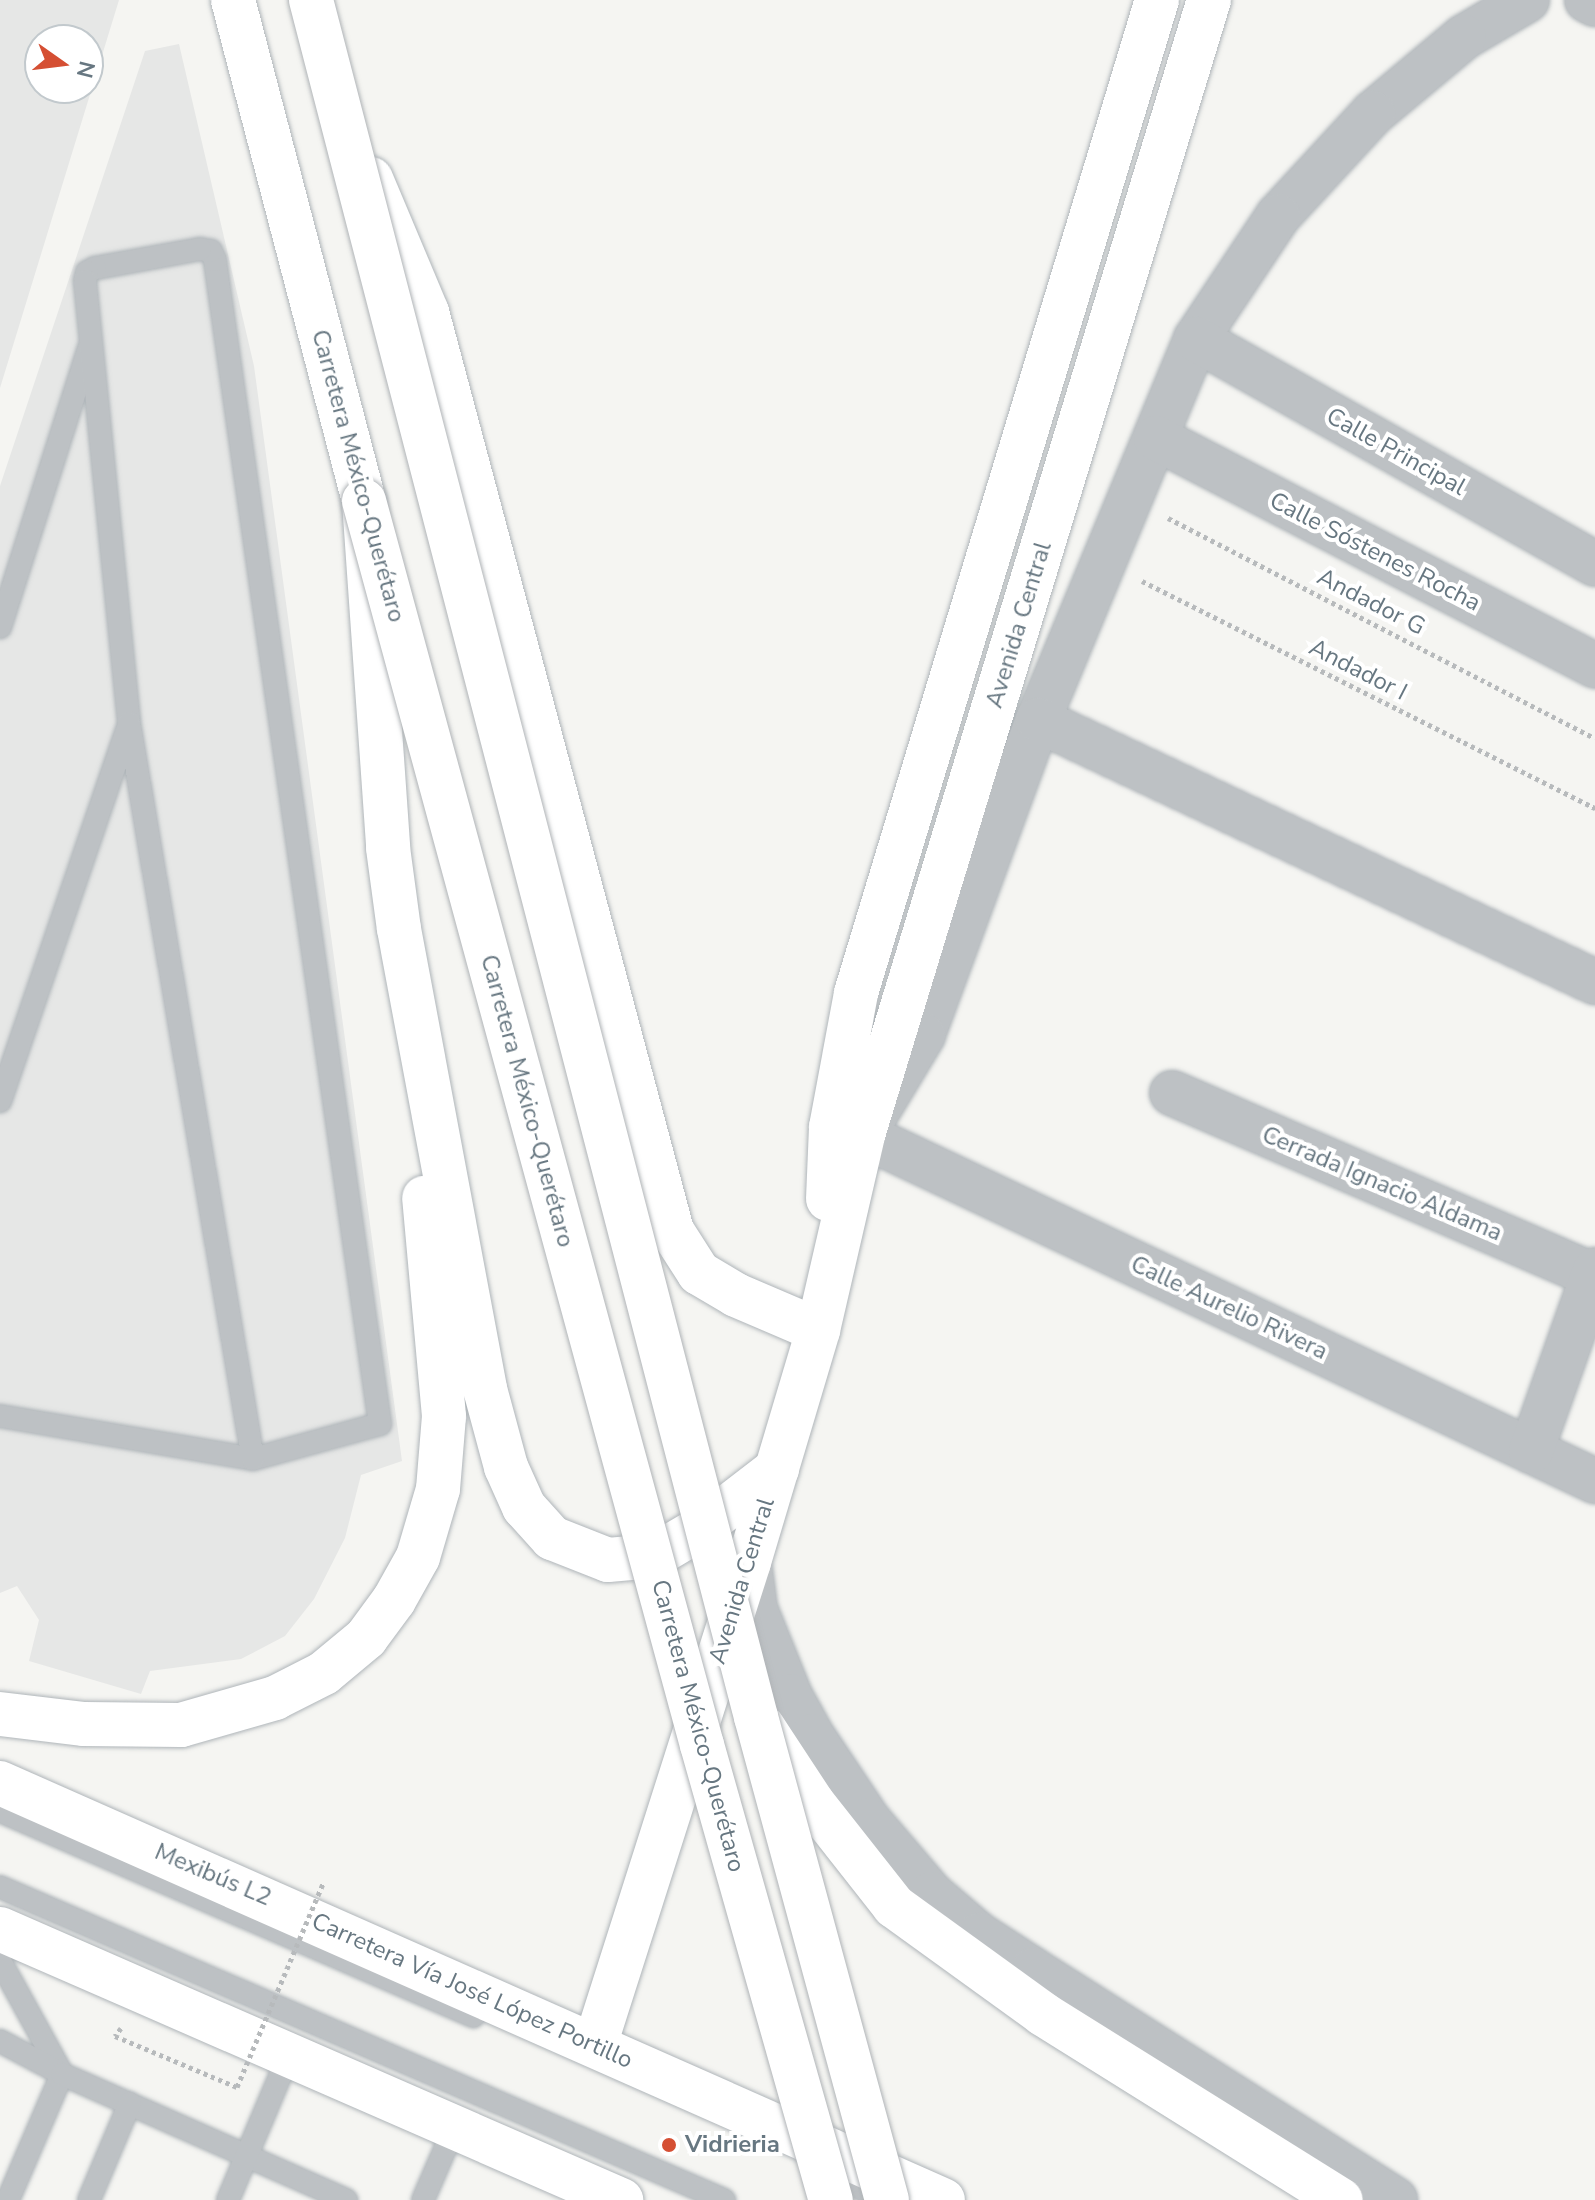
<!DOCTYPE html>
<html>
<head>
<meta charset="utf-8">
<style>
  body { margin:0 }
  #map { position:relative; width:1595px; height:2200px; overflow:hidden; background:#f5f5f2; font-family:"Nunito Sans",sans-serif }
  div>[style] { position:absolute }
  .built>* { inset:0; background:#e6e7e6 }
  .path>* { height:5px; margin-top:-2.5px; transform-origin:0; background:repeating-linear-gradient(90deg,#b7babc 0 4px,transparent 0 8px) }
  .roads { filter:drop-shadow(0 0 2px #afb5b9) drop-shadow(0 0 2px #afb5b9) }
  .lane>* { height:22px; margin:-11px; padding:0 11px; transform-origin:11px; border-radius:11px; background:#bdc1c4 }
  .street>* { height:44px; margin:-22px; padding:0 22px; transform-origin:22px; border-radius:22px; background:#bdc1c4 }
  .secondary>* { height:44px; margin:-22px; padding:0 22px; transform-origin:22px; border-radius:22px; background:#fff }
  .primary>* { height:44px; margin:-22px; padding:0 22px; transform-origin:22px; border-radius:22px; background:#fff }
  .highway>* { height:44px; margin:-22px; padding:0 22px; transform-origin:22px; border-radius:22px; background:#fff }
  .path-bridge>* { height:5px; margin-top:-2.5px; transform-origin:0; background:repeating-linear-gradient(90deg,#b7babc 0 4px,transparent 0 8px) }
  .bridges { filter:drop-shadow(0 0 2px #b0b4b7) drop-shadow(0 0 2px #b0b4b7) }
  .highway-bridge>* { height:44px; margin:-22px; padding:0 22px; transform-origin:22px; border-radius:22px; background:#fff }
  .dots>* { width:22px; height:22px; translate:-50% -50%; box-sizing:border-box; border:4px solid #fff; border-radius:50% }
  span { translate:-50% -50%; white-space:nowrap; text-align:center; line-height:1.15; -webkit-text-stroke:8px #fff; paint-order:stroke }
  .street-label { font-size:24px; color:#677781 }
  .poi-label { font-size:24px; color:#677781; font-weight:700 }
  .left { translate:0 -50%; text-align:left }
  .north { position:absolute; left:24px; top:24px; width:80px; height:80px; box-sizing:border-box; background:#fff; border:2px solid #c2c9cd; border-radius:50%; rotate:104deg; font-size:22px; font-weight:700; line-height:32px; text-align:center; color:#677781 }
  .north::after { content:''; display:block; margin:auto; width:28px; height:36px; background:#d54f33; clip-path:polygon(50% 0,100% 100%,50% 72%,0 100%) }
</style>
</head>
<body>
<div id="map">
  <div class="built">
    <i style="clip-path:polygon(evenodd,0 0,119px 0,0 388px,0 0,88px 40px,88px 88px,40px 88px,40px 40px,88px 40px)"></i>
    <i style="clip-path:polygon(179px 44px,254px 366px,402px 1461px,361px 1475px,345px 1538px,314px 1599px,285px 1636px,241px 1659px,150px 1671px,141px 1694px,29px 1661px,39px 1620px,17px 1586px,0 1593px,0 486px,145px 51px)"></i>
  </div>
  <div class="path">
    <i style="left:1168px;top:518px;width:480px;rotate:27.3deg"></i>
    <i style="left:1142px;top:581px;width:507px;rotate:26.62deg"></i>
    <i style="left:121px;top:2028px;width:10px;rotate:127deg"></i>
    <i style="left:115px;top:2036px;width:132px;rotate:22.7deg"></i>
  </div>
  <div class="roads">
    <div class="lane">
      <i style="left:0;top:627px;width:293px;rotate:-72.3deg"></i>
      <i style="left:0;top:1101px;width:394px;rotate:-71.1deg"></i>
      <i style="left:0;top:1416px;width:257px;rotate:9.6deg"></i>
      <i style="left:253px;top:1459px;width:132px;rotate:-15.4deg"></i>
      <i style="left:380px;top:1424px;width:1176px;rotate:-98.07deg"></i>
      <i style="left:215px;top:260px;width:10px;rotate:-114deg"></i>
      <i style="left:211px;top:251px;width:11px;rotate:-170deg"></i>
      <i style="left:200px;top:249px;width:107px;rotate:169.7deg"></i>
      <i style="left:95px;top:268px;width:9px;rotate:153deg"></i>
      <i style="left:87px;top:272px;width:9px;rotate:103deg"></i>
      <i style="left:85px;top:281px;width:444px;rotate:84.3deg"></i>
      <i style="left:129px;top:723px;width:746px;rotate:80.44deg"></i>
      <i style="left:0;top:1811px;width:516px;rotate:23.43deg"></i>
      <i style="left:0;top:1887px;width:789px;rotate:23.38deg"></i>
      <i style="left:0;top:1961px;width:129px;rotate:61.2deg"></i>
      <i style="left:62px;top:2074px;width:137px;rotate:113.2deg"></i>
      <i style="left:0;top:2041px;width:70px;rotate:28deg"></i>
      <i style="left:62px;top:2074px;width:311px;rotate:23.9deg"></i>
      <i style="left:823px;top:2171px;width:69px;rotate:24.7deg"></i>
      <i style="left:89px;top:2200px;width:105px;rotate:-67.1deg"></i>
      <i style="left:228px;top:2200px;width:157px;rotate:-67.2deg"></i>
      <i style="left:423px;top:2200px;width:81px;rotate:-66.6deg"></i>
    </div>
    <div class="street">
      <i style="left:1527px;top:0;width:73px;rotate:149.6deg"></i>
      <i style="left:1464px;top:37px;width:119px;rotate:140.1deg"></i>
      <i style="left:1373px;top:113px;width:140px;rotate:132.7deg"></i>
      <i style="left:1278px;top:216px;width:148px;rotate:123.7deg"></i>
      <i style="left:1196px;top:339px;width:412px;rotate:112.5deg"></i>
      <i style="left:1038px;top:720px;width:335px;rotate:110.1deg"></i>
      <i style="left:923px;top:1035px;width:117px;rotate:121deg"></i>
      <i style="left:863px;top:1135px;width:810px;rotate:25.3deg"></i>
      <i style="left:1587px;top:0;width:9px;rotate:27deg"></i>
      <i style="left:1196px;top:339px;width:458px;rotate:29.4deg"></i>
      <i style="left:1156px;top:438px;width:495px;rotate:27.4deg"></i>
      <i style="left:1038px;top:720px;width:616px;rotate:25.19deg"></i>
      <i style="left:1172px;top:1093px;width:459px;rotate:23.4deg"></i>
      <i style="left:1531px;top:1451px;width:192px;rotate:-70.5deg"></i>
      <i style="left:749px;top:1562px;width:47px;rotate:82.7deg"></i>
      <i style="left:755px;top:1609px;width:94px;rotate:68.1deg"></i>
      <i style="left:790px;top:1696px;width:46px;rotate:61.2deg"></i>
      <i style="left:812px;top:1736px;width:101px;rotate:56.3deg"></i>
      <i style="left:868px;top:1820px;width:97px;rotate:49.6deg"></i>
      <i style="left:931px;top:1894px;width:63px;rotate:40.5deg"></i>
      <i style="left:979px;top:1935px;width:64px;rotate:32.9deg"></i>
      <i style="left:1033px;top:1970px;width:429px;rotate:32.4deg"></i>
    </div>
    <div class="secondary">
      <i style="left:828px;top:1199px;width:72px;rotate:-87.6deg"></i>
      <i style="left:831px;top:1127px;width:136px;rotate:-79.4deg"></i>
      <i style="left:856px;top:993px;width:1038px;rotate:-73.14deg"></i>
      <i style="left:595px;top:2045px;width:507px;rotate:-72.32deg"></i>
      <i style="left:749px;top:1562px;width:242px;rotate:-73.4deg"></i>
      <i style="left:818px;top:1330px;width:200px;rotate:-77deg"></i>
      <i style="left:863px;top:1135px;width:1187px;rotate:-73.05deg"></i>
    </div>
    <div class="primary">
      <i style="left:0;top:1783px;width:1031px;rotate:23.86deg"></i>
      <i style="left:0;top:1929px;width:678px;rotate:23.58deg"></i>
    </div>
    <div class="highway">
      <i style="left:233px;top:0;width:518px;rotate:75.35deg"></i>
      <i style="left:364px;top:501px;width:348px;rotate:86deg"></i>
      <i style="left:388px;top:848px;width:82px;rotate:82.3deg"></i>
      <i style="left:399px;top:929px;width:468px;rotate:79.4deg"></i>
      <i style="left:485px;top:1389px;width:81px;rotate:74.9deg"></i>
      <i style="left:506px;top:1467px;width:44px;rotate:65.8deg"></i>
      <i style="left:524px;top:1507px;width:42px;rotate:47.9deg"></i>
      <i style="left:552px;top:1538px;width:60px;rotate:21.4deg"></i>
      <i style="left:608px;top:1560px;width:46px;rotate:-5deg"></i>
      <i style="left:654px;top:1556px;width:51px;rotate:-30.6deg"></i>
      <i style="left:698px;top:1530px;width:100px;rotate:-37.7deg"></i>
      <i style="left:371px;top:179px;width:144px;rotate:67.2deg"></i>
      <i style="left:427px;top:312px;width:951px;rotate:75.07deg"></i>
      <i style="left:672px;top:1231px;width:50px;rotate:57.3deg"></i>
      <i style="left:699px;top:1273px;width:43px;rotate:30.7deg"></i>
      <i style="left:736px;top:1295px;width:89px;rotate:23.1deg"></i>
      <i style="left:0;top:1714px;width:85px;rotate:6.8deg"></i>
      <i style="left:84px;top:1724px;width:97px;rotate:0.6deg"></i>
      <i style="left:181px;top:1725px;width:98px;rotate:-16deg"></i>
      <i style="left:275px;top:1698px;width:55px;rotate:-27deg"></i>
      <i style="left:324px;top:1673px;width:55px;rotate:-39.8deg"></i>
      <i style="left:366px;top:1638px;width:47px;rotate:-53.6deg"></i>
      <i style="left:394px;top:1600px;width:49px;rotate:-60.8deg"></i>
      <i style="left:418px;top:1557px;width:71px;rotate:-73.6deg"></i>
      <i style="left:438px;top:1489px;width:73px;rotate:-85.3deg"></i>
      <i style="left:444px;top:1416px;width:219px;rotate:-95.2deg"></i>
      <i style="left:763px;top:1727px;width:91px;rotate:56.7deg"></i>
      <i style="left:813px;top:1803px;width:131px;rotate:51.8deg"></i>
      <i style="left:894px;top:1906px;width:184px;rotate:35.9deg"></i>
      <i style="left:1043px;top:2014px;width:351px;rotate:32deg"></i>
    </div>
  </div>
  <div class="path-bridge">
    <i style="left:237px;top:2087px;width:221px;rotate:-67.1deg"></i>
  </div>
  <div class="bridges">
    <div class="highway-bridge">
      <i style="left:311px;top:0;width:1774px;rotate:75.47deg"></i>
      <i style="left:756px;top:1717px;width:500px;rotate:74.83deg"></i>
      <i style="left:364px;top:501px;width:1289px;rotate:74.8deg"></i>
      <i style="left:702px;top:1745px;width:473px;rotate:74.2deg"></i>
    </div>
  </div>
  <div class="dots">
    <i style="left:669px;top:2145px;background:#d54f33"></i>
  </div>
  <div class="street-label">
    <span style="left:1396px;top:452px;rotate:29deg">Calle Principal</span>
    <span style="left:358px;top:476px;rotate:75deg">Carretera México-Querétaro</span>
    <span style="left:1375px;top:552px;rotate:27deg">Calle Sóstenes Rocha</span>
    <span style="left:1371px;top:602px;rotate:27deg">Andador G</span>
    <span style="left:1019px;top:625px;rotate:-73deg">Avenida Central</span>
    <span style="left:1358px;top:670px;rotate:27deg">Andador I</span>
    <span style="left:527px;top:1101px;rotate:75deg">Carretera México-Querétaro</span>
    <span style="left:1382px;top:1184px;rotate:23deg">Cerrada Ignacio Aldama</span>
    <span style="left:1229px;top:1308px;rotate:25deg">Calle Aurelio Rivera</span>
    <span style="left:742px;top:1581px;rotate:-73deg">Avenida Central</span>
    <span style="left:698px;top:1726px;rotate:75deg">Carretera México-Querétaro</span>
    <span style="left:213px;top:1875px;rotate:23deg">Mexibús L2</span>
    <span style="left:472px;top:1991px;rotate:24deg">Carretera Vía José López Portillo</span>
  </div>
  <div class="poi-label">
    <span class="left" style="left:685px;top:2145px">Vidrieria</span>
  </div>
  <div class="north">N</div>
</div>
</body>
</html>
